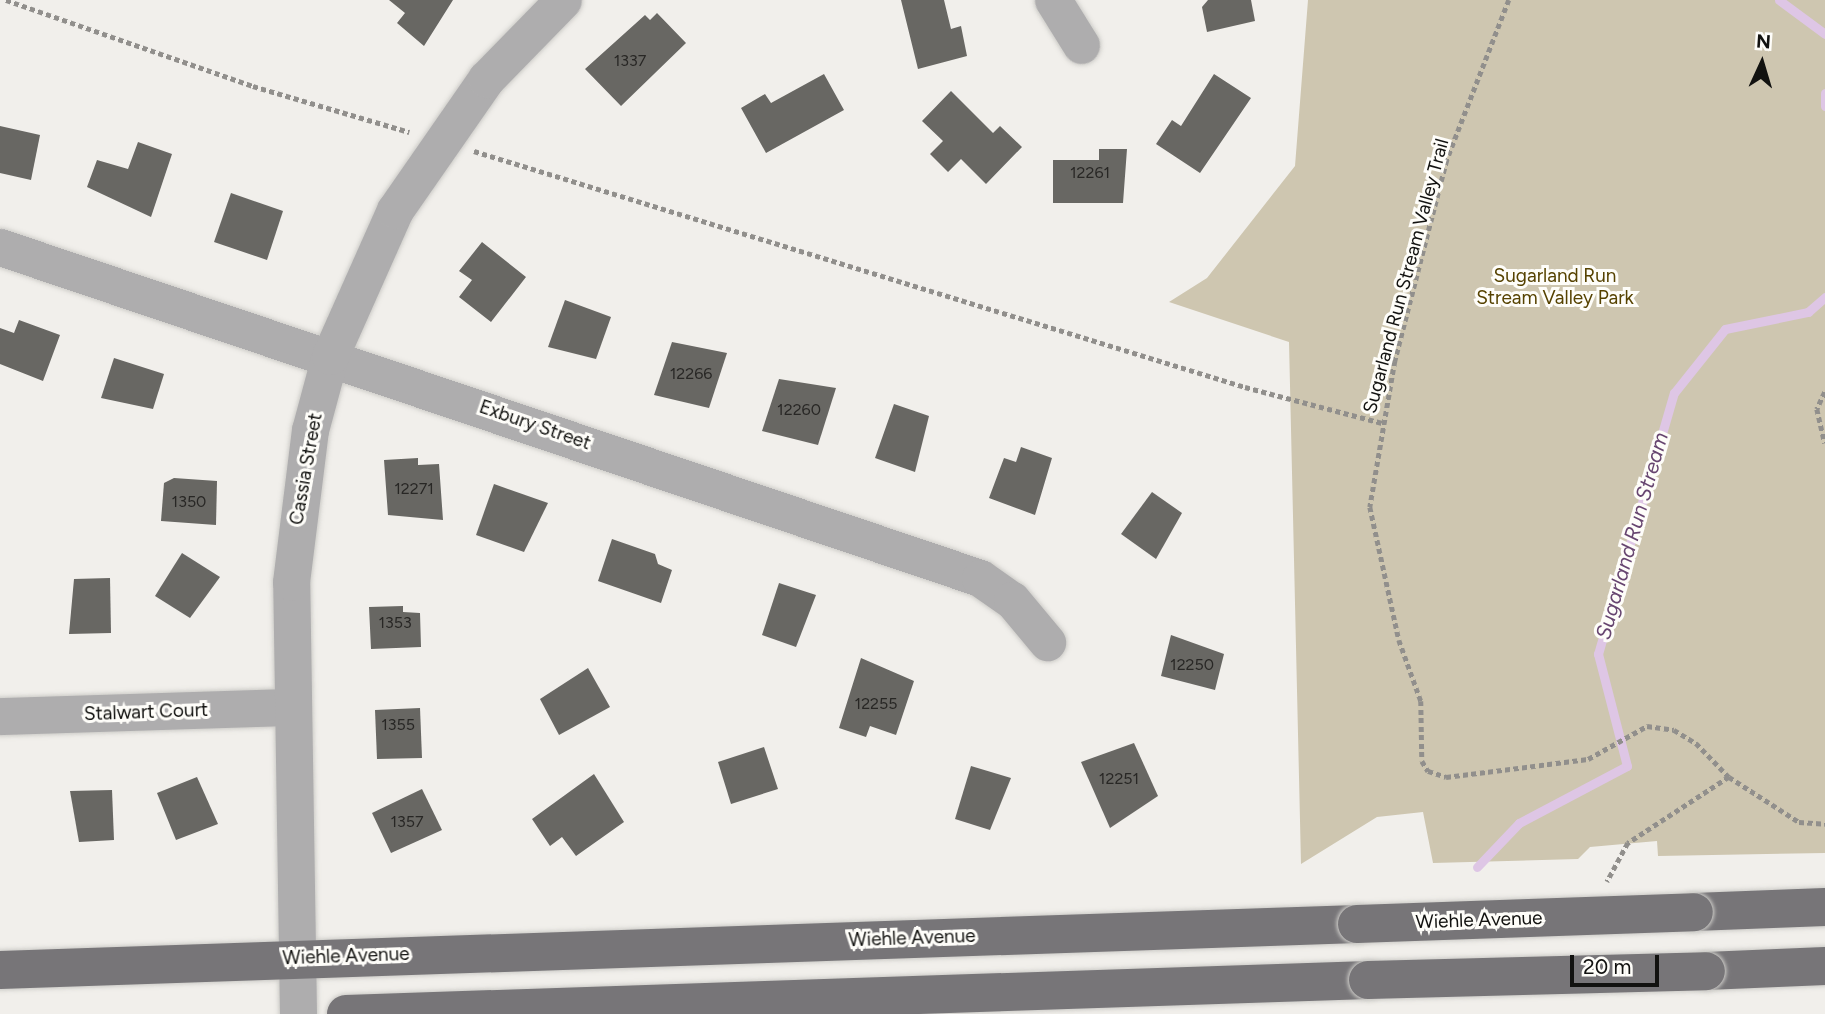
<!DOCTYPE html>
<html>
<head>
<meta charset="utf-8">
<style>
  body { margin:0 }
  #map { position:relative; width:1825px; height:1014px; overflow:hidden; background:#f1efeb; font-family:Figtree,sans-serif }
  div>[style] { position:absolute }
  .green>* { inset:0; background:#cec6b0 }
  .stream>* { height:9px; margin:-4.5px; padding:0 4.5px; transform-origin:4.5px; border-radius:4.5px; background:#dec6e5 }
  .building>* { inset:0; background:#686763 }
  .path>* { height:4.5px; margin-top:-2.25px; transform-origin:0; background:repeating-linear-gradient(90deg,#918f8c 0 5px,transparent 0 8.5px) }
  .roads { filter:drop-shadow(0 0 2px #cdccc8) drop-shadow(0 0 2px #cdccc8) }
  .minor>* { height:37px; margin:-18.5px; padding:0 18.5px; transform-origin:18.5px; border-radius:18.5px; background:#aeadae }
  .major>* { height:38px; margin:-19px; padding:0 19px; transform-origin:19px; border-radius:19px; background:#777578 }
  .bridges { filter:drop-shadow(0 0 2px #cdccc8) drop-shadow(0 0 2px #cdccc8) }
  .major-bridge>* { height:38px; margin:-19px; padding:0 19px; transform-origin:19px; border-radius:19px; background:#777578 }
  span { translate:-50% -50%; white-space:nowrap; text-align:center; line-height:1.15; -webkit-text-stroke:6px #fefdf9; paint-order:stroke }
  .number-label { font-size:16px; color:#282725 }
  .number-label span { -webkit-text-stroke-width:0 }
  .street-label { font-size:19px; color:#121210 }
  .park-label { font-size:19px; color:#564201 }
  .water-label { font-size:21px; color:#674570; font-style:italic }
  .north { position:absolute; left:1727px; top:28px; width:70px; height:70px; -webkit-text-stroke:5px #fefdf9; paint-order:stroke; rotate:4deg; font-size:19px; font-weight:700; line-height:28px; text-align:center; color:#121210 }
  .north::after { content:''; display:block; margin:auto; width:24px; height:32px; background:#121210; clip-path:polygon(50% 0,100% 100%,50% 72%,0 100%) }
  .scale { position:absolute; left:1570px; top:955px; width:89px; height:32px; box-sizing:border-box; border:4px solid #121210; border-top:0; padding-left:9px; font-size:21px; line-height:24px; white-space:nowrap; color:#121210; -webkit-text-stroke:5px #fefdf9; paint-order:stroke }
</style>
</head>
<body>
<div id="map">
  <div class="green">
    <i style="clip-path:polygon(1308px 0,1825px 0,1825px 853px,1658px 856px,1657px 841px,1590px 847px,1578px 859px,1433px 863px,1423px 812px,1377px 817px,1301px 864px,1289px 342px,1169px 302px,1207px 278px,1295px 166px)"></i>
  </div>
  <div class="stream">
    <i style="left:1779px;top:0;width:57px;rotate:36.5deg"></i>
    <i style="left:1825px;top:93px;width:13px;rotate:90deg"></i>
    <i style="left:1477px;top:867px;width:61px;rotate:-46.3deg"></i>
    <i style="left:1519px;top:823px;width:122px;rotate:-27.8deg"></i>
    <i style="left:1627px;top:766px;width:116px;rotate:-104.5deg"></i>
    <i style="left:1598px;top:654px;width:272px;rotate:-73.8deg"></i>
    <i style="left:1674px;top:393px;width:82px;rotate:-51.4deg"></i>
    <i style="left:1725px;top:329px;width:85px;rotate:-11.6deg"></i>
    <i style="left:1808px;top:312px;width:23px;rotate:-41deg"></i>
  </div>
  <div class="building">
    <i style="clip-path:polygon(389px 0,453px 0,424px 46px,397px 23px,405px 13px)"></i>
    <i style="clip-path:polygon(901px 0,944px 0,951px 29px,961px 26px,967px 56px,918px 69px)"></i>
    <i style="clip-path:polygon(1208px 0,1251px 0,1255px 21px,1207px 32px,1202px 7px)"></i>
    <i style="clip-path:polygon(657px 13px,686px 43px,621px 106px,585px 69px,645px 15px,650px 20px)"></i>
    <i style="clip-path:polygon(824px 74px,844px 110px,766px 153px,741px 108px,765px 94px,771px 103px)"></i>
    <i style="clip-path:polygon(1214px 74px,1251px 98px,1200px 173px,1156px 144px,1172px 120px,1181px 126px)"></i>
    <i style="clip-path:polygon(951px 91px,993px 133px,1000px 126px,1022px 147px,986px 184px,961px 159px,948px 172px,930px 154px,943px 141px,922px 121px)"></i>
    <i style="clip-path:polygon(0 126px,40px 135px,31px 180px,0 173px)"></i>
    <i style="clip-path:polygon(138px 142px,172px 154px,151px 217px,87px 187px,97px 160px,128px 169px)"></i>
    <i style="clip-path:polygon(1099px 149px,1127px 149px,1123px 203px,1053px 203px,1053px 160px,1099px 160px)"></i>
    <i style="clip-path:polygon(231px 193px,283px 211px,267px 260px,214px 242px)"></i>
    <i style="clip-path:polygon(482px 242px,526px 277px,491px 322px,459px 297px,472px 280px,459px 271px)"></i>
    <i style="clip-path:polygon(565px 300px,611px 317px,596px 359px,548px 347px)"></i>
    <i style="clip-path:polygon(19px 320px,60px 335px,43px 381px,0 364px,0 328px,14px 333px)"></i>
    <i style="clip-path:polygon(672px 342px,727px 353px,709px 408px,654px 395px)"></i>
    <i style="clip-path:polygon(114px 358px,164px 374px,153px 409px,101px 398px)"></i>
    <i style="clip-path:polygon(779px 379px,836px 388px,818px 445px,762px 431px)"></i>
    <i style="clip-path:polygon(894px 404px,929px 416px,915px 472px,875px 458px)"></i>
    <i style="clip-path:polygon(1021px 447px,1052px 458px,1035px 515px,989px 498px,1004px 458px,1016px 462px)"></i>
    <i style="clip-path:polygon(418px 458px,418px 465px,439px 464px,443px 520px,388px 515px,384px 460px)"></i>
    <i style="clip-path:polygon(174px 478px,217px 481px,216px 525px,161px 521px,164px 483px)"></i>
    <i style="clip-path:polygon(494px 484px,548px 503px,524px 552px,476px 535px)"></i>
    <i style="clip-path:polygon(1152px 492px,1182px 513px,1156px 559px,1121px 534px)"></i>
    <i style="clip-path:polygon(612px 539px,655px 554px,658px 564px,672px 570px,661px 603px,598px 581px)"></i>
    <i style="clip-path:polygon(182px 553px,220px 577px,190px 618px,155px 596px)"></i>
    <i style="clip-path:polygon(110px 578px,111px 633px,69px 634px,74px 579px)"></i>
    <i style="clip-path:polygon(779px 583px,816px 595px,796px 647px,762px 635px)"></i>
    <i style="clip-path:polygon(403px 606px,403px 612px,420px 613px,421px 647px,371px 649px,369px 607px)"></i>
    <i style="clip-path:polygon(1171px 635px,1224px 654px,1215px 690px,1161px 676px)"></i>
    <i style="clip-path:polygon(861px 658px,914px 681px,896px 735px,870px 726px,866px 737px,839px 728px)"></i>
    <i style="clip-path:polygon(588px 668px,610px 707px,559px 735px,540px 699px)"></i>
    <i style="clip-path:polygon(420px 708px,422px 758px,377px 759px,375px 710px)"></i>
    <i style="clip-path:polygon(1134px 743px,1158px 796px,1110px 828px,1081px 762px)"></i>
    <i style="clip-path:polygon(764px 747px,778px 789px,731px 804px,718px 762px)"></i>
    <i style="clip-path:polygon(971px 766px,1011px 778px,990px 830px,955px 819px)"></i>
    <i style="clip-path:polygon(594px 774px,624px 822px,576px 856px,562px 837px,550px 846px,532px 819px)"></i>
    <i style="clip-path:polygon(197px 777px,218px 824px,176px 840px,157px 793px)"></i>
    <i style="clip-path:polygon(422px 789px,442px 830px,391px 853px,372px 813px)"></i>
    <i style="clip-path:polygon(112px 790px,114px 840px,79px 842px,70px 791px)"></i>
  </div>
  <div class="path">
    <i style="left:6px;top:0;width:262px;rotate:19.2deg"></i>
    <i style="left:253px;top:86px;width:163px;rotate:16.4deg"></i>
    <i style="left:1509px;top:0;width:172px;rotate:111.2deg"></i>
    <i style="left:1447px;top:160px;width:208px;rotate:104.5deg"></i>
    <i style="left:1395px;top:361px;width:148px;rotate:99.7deg"></i>
    <i style="left:1370px;top:507px;width:136px;rotate:77.7deg"></i>
    <i style="left:1399px;top:640px;width:65px;rotate:70.2deg"></i>
    <i style="left:1421px;top:701px;width:60px;rotate:89deg"></i>
    <i style="left:1422px;top:761px;width:12px;rotate:59deg"></i>
    <i style="left:1428px;top:771px;width:19px;rotate:18deg"></i>
    <i style="left:1446px;top:777px;width:143px;rotate:-7.2deg"></i>
    <i style="left:1588px;top:759px;width:68px;rotate:-29.2deg"></i>
    <i style="left:1647px;top:726px;width:27px;rotate:8deg"></i>
    <i style="left:1674px;top:730px;width:26px;rotate:31deg"></i>
    <i style="left:1696px;top:743px;width:47px;rotate:45.9deg"></i>
    <i style="left:1729px;top:777px;width:121px;rotate:146.8deg"></i>
    <i style="left:1628px;top:843px;width:44px;rotate:118.3deg"></i>
    <i style="left:474px;top:151px;width:806px;rotate:17.02deg"></i>
    <i style="left:1245px;top:387px;width:142px;rotate:14.7deg"></i>
    <i style="left:1825px;top:392px;width:19px;rotate:115deg"></i>
    <i style="left:1817px;top:409px;width:35px;rotate:77deg"></i>
    <i style="left:1729px;top:777px;width:83px;rotate:32.7deg"></i>
    <i style="left:1799px;top:822px;width:26px;rotate:4deg"></i>
  </div>
  <div class="roads">
    <div class="minor">
      <i style="left:1053px;top:0;width:53px;rotate:58.1deg"></i>
      <i style="left:0;top:247px;width:1034px;rotate:18.66deg"></i>
      <i style="left:980px;top:578px;width:39px;rotate:35deg"></i>
      <i style="left:1012px;top:600px;width:55px;rotate:50.2deg"></i>
      <i style="left:0;top:716px;width:293px;rotate:-1.8deg"></i>
      <i style="left:298px;top:1014px;width:432px;rotate:-90.9deg"></i>
      <i style="left:291px;top:582px;width:153px;rotate:-82.9deg"></i>
      <i style="left:310px;top:430px;width:77px;rotate:-74.9deg"></i>
      <i style="left:330px;top:356px;width:160px;rotate:-66deg"></i>
      <i style="left:395px;top:210px;width:160px;rotate:-55.2deg"></i>
      <i style="left:486px;top:79px;width:110px;rotate:-45.7deg"></i>
    </div>
    <div class="major">
      <i style="left:1694px;top:912px;width:131px;rotate:-2.2deg"></i>
      <i style="left:0;top:970px;width:1358px;rotate:-1.94deg"></i>
      <i style="left:1706px;top:971px;width:119px;rotate:-2.4deg"></i>
      <i style="left:346px;top:1014px;width:1023px;rotate:-1.91deg"></i>
    </div>
  </div>
  <div class="bridges">
    <div class="major-bridge">
      <i style="left:1357px;top:924px;width:337px;rotate:-2deg"></i>
      <i style="left:1368px;top:980px;width:338px;rotate:-1.5deg"></i>
    </div>
  </div>
  <div class="number-label">
    <span style="left:630px;top:61px">1337</span>
    <span style="left:1090px;top:173px">12261</span>
    <span style="left:691px;top:374px">12266</span>
    <span style="left:799px;top:410px">12260</span>
    <span style="left:414px;top:489px">12271</span>
    <span style="left:189px;top:502px">1350</span>
    <span style="left:395px;top:623px">1353</span>
    <span style="left:1192px;top:665px">12250</span>
    <span style="left:876px;top:704px">12255</span>
    <span style="left:398px;top:725px">1355</span>
    <span style="left:1119px;top:779px">12251</span>
    <span style="left:407px;top:822px">1357</span>
  </div>
  <div class="street-label">
    <span style="left:1406px;top:276px;rotate:-75deg">Sugarland Run Stream Valley Trail</span>
    <span style="left:535px;top:425px;rotate:19deg">Exbury Street</span>
    <span style="left:306px;top:469px;rotate:-80deg">Cassia Street</span>
    <span style="left:146px;top:712px;rotate:-2deg">Stalwart Court</span>
    <span style="left:1479px;top:920px;rotate:-2deg">Wiehle Avenue</span>
    <span style="left:912px;top:938px;rotate:-2deg">Wiehle Avenue</span>
    <span style="left:346px;top:956px;rotate:-2deg">Wiehle Avenue</span>
  </div>
  <div class="park-label">
    <span style="left:1555px;top:287px">Sugarland Run<br>Stream Valley Park</span>
  </div>
  <div class="water-label">
    <span style="left:1632px;top:536px;rotate:-74deg">Sugarland Run Stream</span>
  </div>
  <div class="north">N</div>
  <div class="scale">20 m</div>
</div>
</body>
</html>
